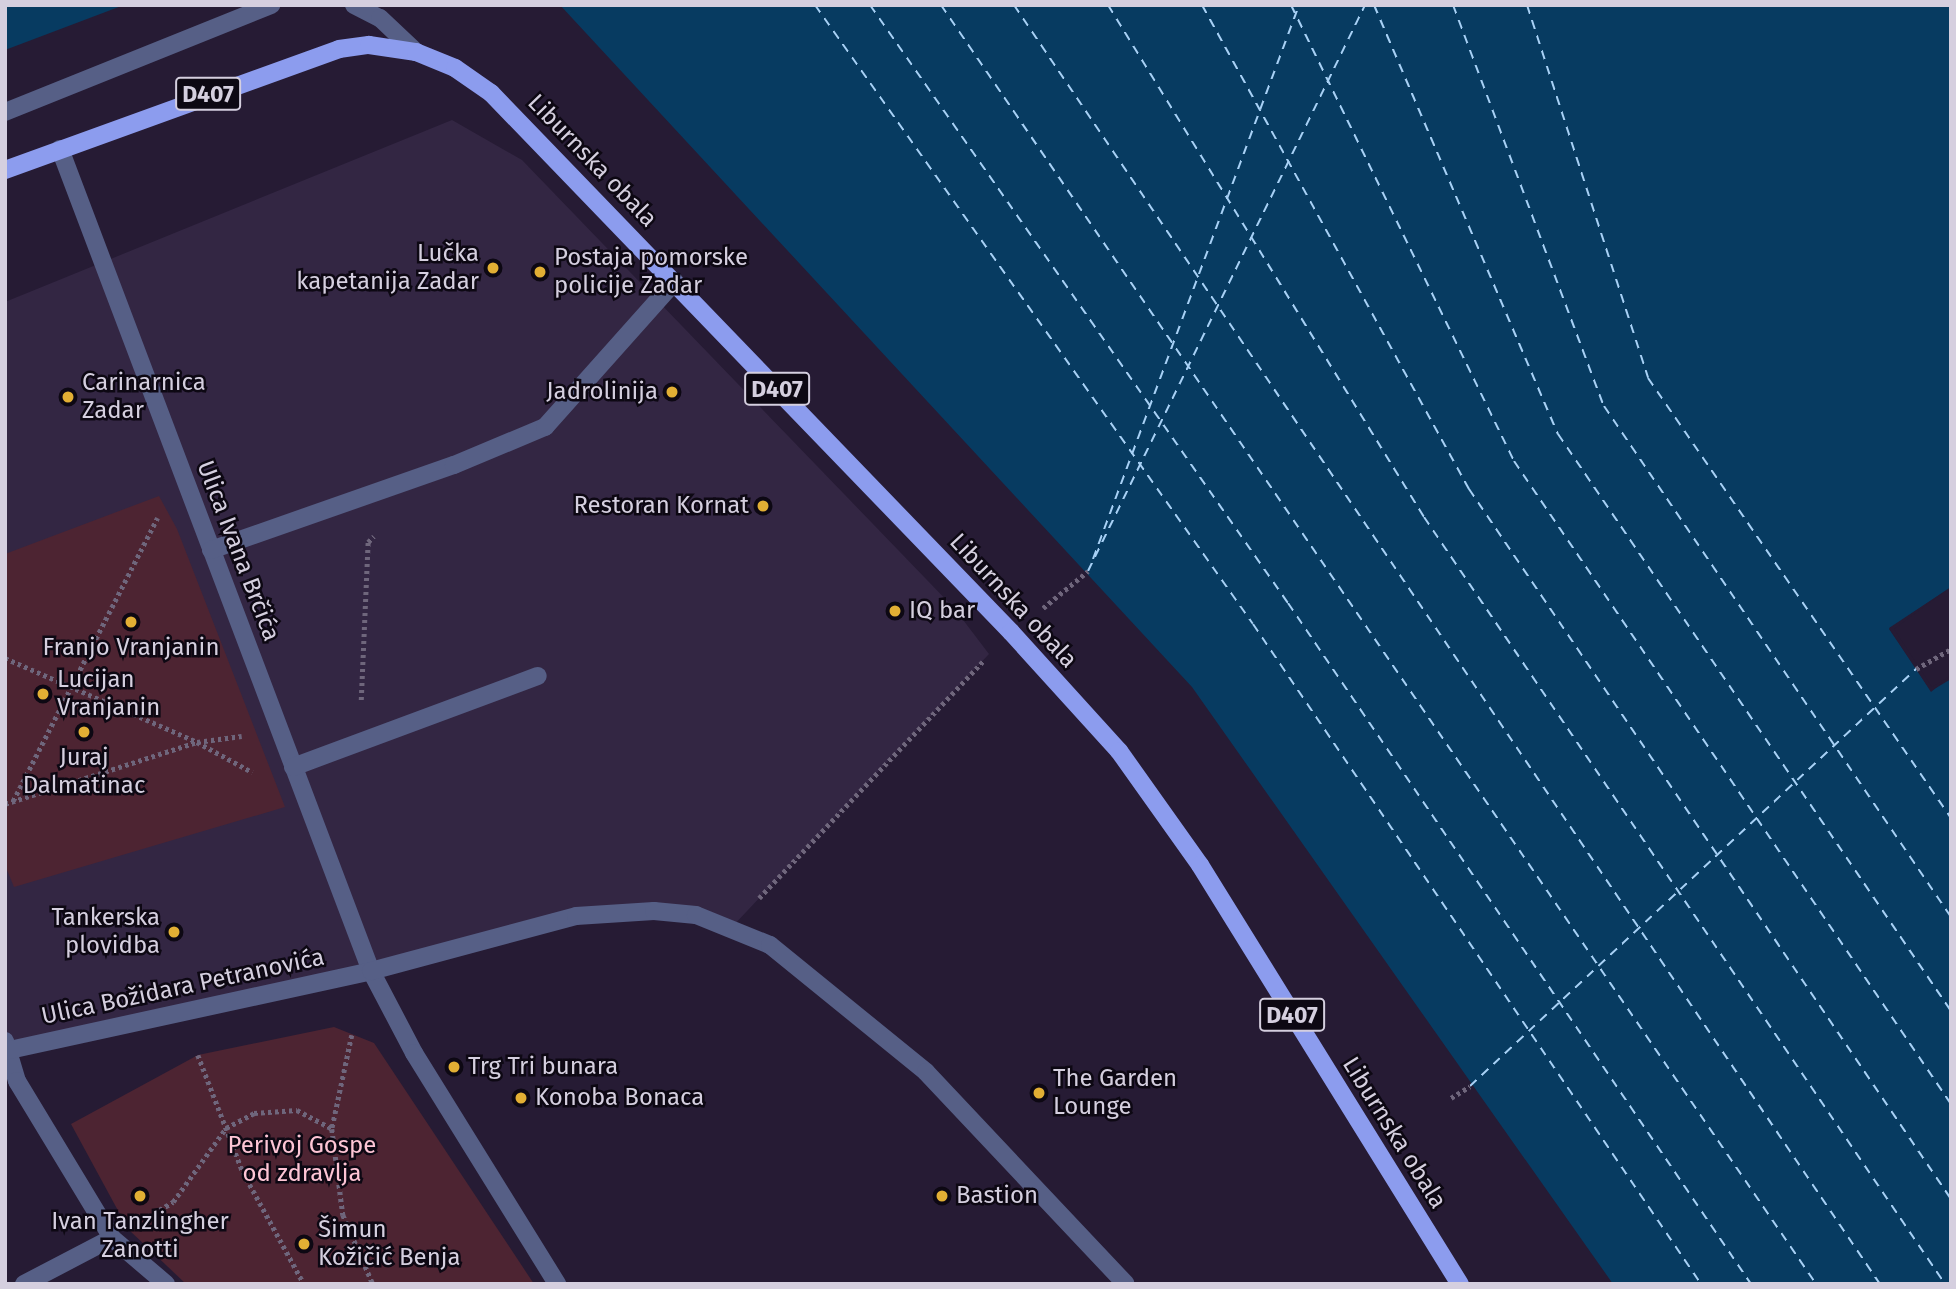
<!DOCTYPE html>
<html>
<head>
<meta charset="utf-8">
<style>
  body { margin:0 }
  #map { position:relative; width:1956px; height:1289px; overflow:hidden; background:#261b34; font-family:"Fira Sans",sans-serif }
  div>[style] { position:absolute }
  .built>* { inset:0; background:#332643 }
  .green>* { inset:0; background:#4d2432 }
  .water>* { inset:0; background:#073b61 }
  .pier>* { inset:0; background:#261b34 }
  .ferry>* { height:2px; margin-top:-1px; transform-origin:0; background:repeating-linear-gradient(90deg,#a8d1f6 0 9px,transparent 0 16px) }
  .path>* { height:4.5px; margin-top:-2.25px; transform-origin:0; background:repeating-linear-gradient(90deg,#6f667c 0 3.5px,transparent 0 7px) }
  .minor>* { height:18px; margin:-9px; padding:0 9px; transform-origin:9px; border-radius:9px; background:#565f86 }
  .major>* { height:18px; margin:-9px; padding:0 9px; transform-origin:9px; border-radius:9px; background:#8c9cee }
  .dots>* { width:19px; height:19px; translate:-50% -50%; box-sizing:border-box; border:4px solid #0d0813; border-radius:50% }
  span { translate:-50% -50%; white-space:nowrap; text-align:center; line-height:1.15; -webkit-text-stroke:5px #0d0813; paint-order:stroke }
  .shield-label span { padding:2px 5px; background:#0d0813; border:2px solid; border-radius:5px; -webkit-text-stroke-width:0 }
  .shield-label { font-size:23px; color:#d5cfdf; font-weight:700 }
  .street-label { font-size:24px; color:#d5cfdf }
  .poi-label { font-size:24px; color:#d5cfdf }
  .right { translate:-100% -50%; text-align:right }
  .left { translate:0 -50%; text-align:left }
  .park-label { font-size:24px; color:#fec5d5 }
  .frame { position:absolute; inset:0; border:7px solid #d5cfdf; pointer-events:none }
</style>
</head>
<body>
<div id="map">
  <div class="built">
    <i style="clip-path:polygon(452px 120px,522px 160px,954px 608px,989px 654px,732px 927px,696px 915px,576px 916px,5px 1051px,5px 302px)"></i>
  </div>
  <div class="green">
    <i style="clip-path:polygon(159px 496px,177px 529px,285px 807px,14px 887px,5px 865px,5px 554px)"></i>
    <i style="clip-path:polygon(334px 1027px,374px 1043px,534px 1284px,186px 1284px,128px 1229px,71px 1124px,198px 1055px)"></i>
  </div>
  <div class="water">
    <i style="clip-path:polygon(5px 5px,124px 5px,5px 50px)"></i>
    <i style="clip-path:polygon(560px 5px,1951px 5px,1951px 587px,1889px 629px,1931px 691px,1951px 679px,1951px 1284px,1613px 1284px,1192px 687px)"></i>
  </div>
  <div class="pier">
    <i style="clip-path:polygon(1951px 587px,1894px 629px,1932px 687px,1951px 675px,1931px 692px,1889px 628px)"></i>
  </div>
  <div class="ferry">
    <i style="left:815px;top:5px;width:758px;rotate:54.72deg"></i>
    <i style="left:1253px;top:624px;width:798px;rotate:55.83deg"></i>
    <i style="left:870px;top:5px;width:730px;rotate:55.05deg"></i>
    <i style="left:1288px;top:603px;width:823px;rotate:55.79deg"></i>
    <i style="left:941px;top:5px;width:1550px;rotate:55.62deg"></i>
    <i style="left:1014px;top:5px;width:1545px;rotate:55.9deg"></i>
    <i style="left:1108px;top:5px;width:602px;rotate:58.32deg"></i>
    <i style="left:1424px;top:517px;width:927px;rotate:55.81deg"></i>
    <i style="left:1202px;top:5px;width:553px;rotate:61.12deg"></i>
    <i style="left:1469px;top:489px;width:858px;rotate:55.83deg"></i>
    <i style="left:1291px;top:5px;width:508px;rotate:63.94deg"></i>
    <i style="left:1514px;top:461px;width:777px;rotate:55.8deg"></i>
    <i style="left:1374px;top:5px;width:467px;rotate:66.8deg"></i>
    <i style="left:1558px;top:434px;width:698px;rotate:55.74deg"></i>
    <i style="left:1453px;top:5px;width:428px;rotate:69.4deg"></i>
    <i style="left:1604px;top:406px;width:618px;rotate:55.82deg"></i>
    <i style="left:1527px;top:5px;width:392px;rotate:72deg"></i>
    <i style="left:1648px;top:378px;width:534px;rotate:55.45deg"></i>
    <i style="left:1093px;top:559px;width:591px;rotate:-69.6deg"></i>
    <i style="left:1088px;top:571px;width:630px;rotate:-63.92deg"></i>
    <i style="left:1470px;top:1086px;width:611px;rotate:-43.08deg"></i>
  </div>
  <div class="path">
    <i style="left:1043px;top:608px;width:58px;rotate:-39.4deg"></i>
    <i style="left:5px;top:658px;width:210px;rotate:23.6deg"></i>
    <i style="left:197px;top:742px;width:63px;rotate:28.6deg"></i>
    <i style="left:1916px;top:669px;width:40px;rotate:-29.7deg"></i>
    <i style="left:361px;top:700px;width:158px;rotate:-87.5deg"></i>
    <i style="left:368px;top:542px;width:8px;rotate:-45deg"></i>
    <i style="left:13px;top:801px;width:318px;rotate:-63deg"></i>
    <i style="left:5px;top:804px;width:202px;rotate:-17.9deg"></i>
    <i style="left:197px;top:742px;width:45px;rotate:-7.6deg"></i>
    <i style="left:759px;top:898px;width:328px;rotate:-46.6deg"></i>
    <i style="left:352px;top:1035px;width:96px;rotate:102deg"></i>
    <i style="left:332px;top:1129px;width:87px;rotate:82.7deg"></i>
    <i style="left:343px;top:1215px;width:75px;rotate:66.5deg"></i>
    <i style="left:198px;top:1055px;width:125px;rotate:69deg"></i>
    <i style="left:243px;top:1172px;width:128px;rotate:61.4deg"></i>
    <i style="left:1451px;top:1098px;width:22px;rotate:-32deg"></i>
    <i style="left:147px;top:1217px;width:30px;rotate:-30deg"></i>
    <i style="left:173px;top:1202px;width:91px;rotate:-54.4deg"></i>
    <i style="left:226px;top:1128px;width:32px;rotate:-28deg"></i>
    <i style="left:254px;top:1113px;width:43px;rotate:-4deg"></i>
    <i style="left:297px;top:1110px;width:40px;rotate:28deg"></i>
  </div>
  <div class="minor">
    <i style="left:354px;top:5px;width:29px;rotate:27deg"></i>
    <i style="left:380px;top:18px;width:50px;rotate:43.4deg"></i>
    <i style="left:5px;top:112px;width:287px;rotate:-21.9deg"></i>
    <i style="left:60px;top:149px;width:879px;rotate:69.28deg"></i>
    <i style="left:371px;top:971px;width:93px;rotate:62.3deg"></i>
    <i style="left:414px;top:1053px;width:272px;rotate:58.2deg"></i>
    <i style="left:211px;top:550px;width:257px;rotate:-19.3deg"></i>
    <i style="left:454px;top:465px;width:99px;rotate:-22.7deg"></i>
    <i style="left:545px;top:427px;width:195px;rotate:-48.3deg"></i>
    <i style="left:293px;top:767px;width:261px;rotate:-20.4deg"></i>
    <i style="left:5px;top:1041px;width:42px;rotate:73.3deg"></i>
    <i style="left:17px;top:1081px;width:184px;rotate:58.8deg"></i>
    <i style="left:112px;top:1238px;width:71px;rotate:40.4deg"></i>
    <i style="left:5px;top:1051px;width:375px;rotate:-12.3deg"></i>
    <i style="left:371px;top:971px;width:212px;rotate:-15deg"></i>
    <i style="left:576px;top:916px;width:78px;rotate:-3.7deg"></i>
    <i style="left:654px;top:911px;width:42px;rotate:5.4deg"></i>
    <i style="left:696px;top:915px;width:80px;rotate:22.1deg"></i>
    <i style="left:770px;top:945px;width:201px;rotate:39.1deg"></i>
    <i style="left:926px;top:1072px;width:291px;rotate:46.7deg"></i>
    <i style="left:24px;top:1284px;width:99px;rotate:-27.6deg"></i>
  </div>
  <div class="major">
    <i style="left:5px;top:170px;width:355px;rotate:-19.9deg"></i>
    <i style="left:339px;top:49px;width:30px;rotate:-8deg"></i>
    <i style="left:369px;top:45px;width:48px;rotate:8.5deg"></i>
    <i style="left:416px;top:52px;width:42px;rotate:22.3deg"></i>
    <i style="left:455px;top:68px;width:44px;rotate:34.8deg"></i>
    <i style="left:491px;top:93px;width:749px;rotate:46.03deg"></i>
    <i style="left:1011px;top:632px;width:161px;rotate:47.8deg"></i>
    <i style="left:1119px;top:751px;width:140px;rotate:54.6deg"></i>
    <i style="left:1200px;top:865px;width:493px;rotate:58.2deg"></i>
  </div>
  <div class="dots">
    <i style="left:493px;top:268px;background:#e2af34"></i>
    <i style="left:540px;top:272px;background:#e2af34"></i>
    <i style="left:672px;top:392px;background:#e2af34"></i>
    <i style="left:68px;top:397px;background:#e2af34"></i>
    <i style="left:763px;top:506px;background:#e2af34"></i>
    <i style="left:895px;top:611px;background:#e2af34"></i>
    <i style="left:131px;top:622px;background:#e2af34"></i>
    <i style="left:43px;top:694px;background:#e2af34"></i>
    <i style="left:84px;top:732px;background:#e2af34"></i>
    <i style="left:174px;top:932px;background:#e2af34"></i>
    <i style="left:454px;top:1067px;background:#e2af34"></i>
    <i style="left:1039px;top:1093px;background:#e2af34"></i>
    <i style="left:521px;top:1098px;background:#e2af34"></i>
    <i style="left:140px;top:1196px;background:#e2af34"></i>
    <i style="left:942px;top:1196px;background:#e2af34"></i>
    <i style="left:304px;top:1244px;background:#e2af34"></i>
  </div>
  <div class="shield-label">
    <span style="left:208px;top:94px">D407</span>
    <span style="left:777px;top:389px">D407</span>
    <span style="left:1292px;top:1015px">D407</span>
  </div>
  <div class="street-label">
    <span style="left:592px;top:161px;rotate:46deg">Liburnska obala</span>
    <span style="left:238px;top:551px;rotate:69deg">Ulica Ivana Brčića</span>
    <span style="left:1013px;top:601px;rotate:47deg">Liburnska obala</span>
    <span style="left:183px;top:987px;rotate:-12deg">Ulica Božidara Petranovića</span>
    <span style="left:1394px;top:1133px;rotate:58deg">Liburnska obala</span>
  </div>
  <div class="poi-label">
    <span class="right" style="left:479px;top:268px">Lučka<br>kapetanija Zadar</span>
    <span class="left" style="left:554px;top:272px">Postaja pomorske<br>policije Zadar</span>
    <span class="left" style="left:82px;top:397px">Carinarnica<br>Zadar</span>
    <span class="right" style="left:658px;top:392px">Jadrolinija</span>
    <span class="right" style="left:749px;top:506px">Restoran Kornat</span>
    <span class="left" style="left:909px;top:611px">IQ bar</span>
    <span style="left:131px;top:648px">Franjo Vranjanin</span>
    <span class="left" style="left:57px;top:694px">Lucijan<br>Vranjanin</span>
    <span style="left:84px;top:772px">Juraj<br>Dalmatinac</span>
    <span class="right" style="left:160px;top:932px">Tankerska<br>plovidba</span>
    <span class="left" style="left:468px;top:1067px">Trg Tri bunara</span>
    <span class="left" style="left:1053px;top:1093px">The Garden<br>Lounge</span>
    <span class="left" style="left:535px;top:1098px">Konoba Bonaca</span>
    <span class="left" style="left:956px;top:1196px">Bastion</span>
    <span style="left:140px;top:1236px">Ivan Tanzlingher<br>Zanotti</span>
    <span class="left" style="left:318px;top:1244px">Šimun<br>Kožičić Benja</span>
  </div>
  <div class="park-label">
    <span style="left:302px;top:1160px">Perivoj Gospe<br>od zdravlja</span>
  </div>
  <div class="frame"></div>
</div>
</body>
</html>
